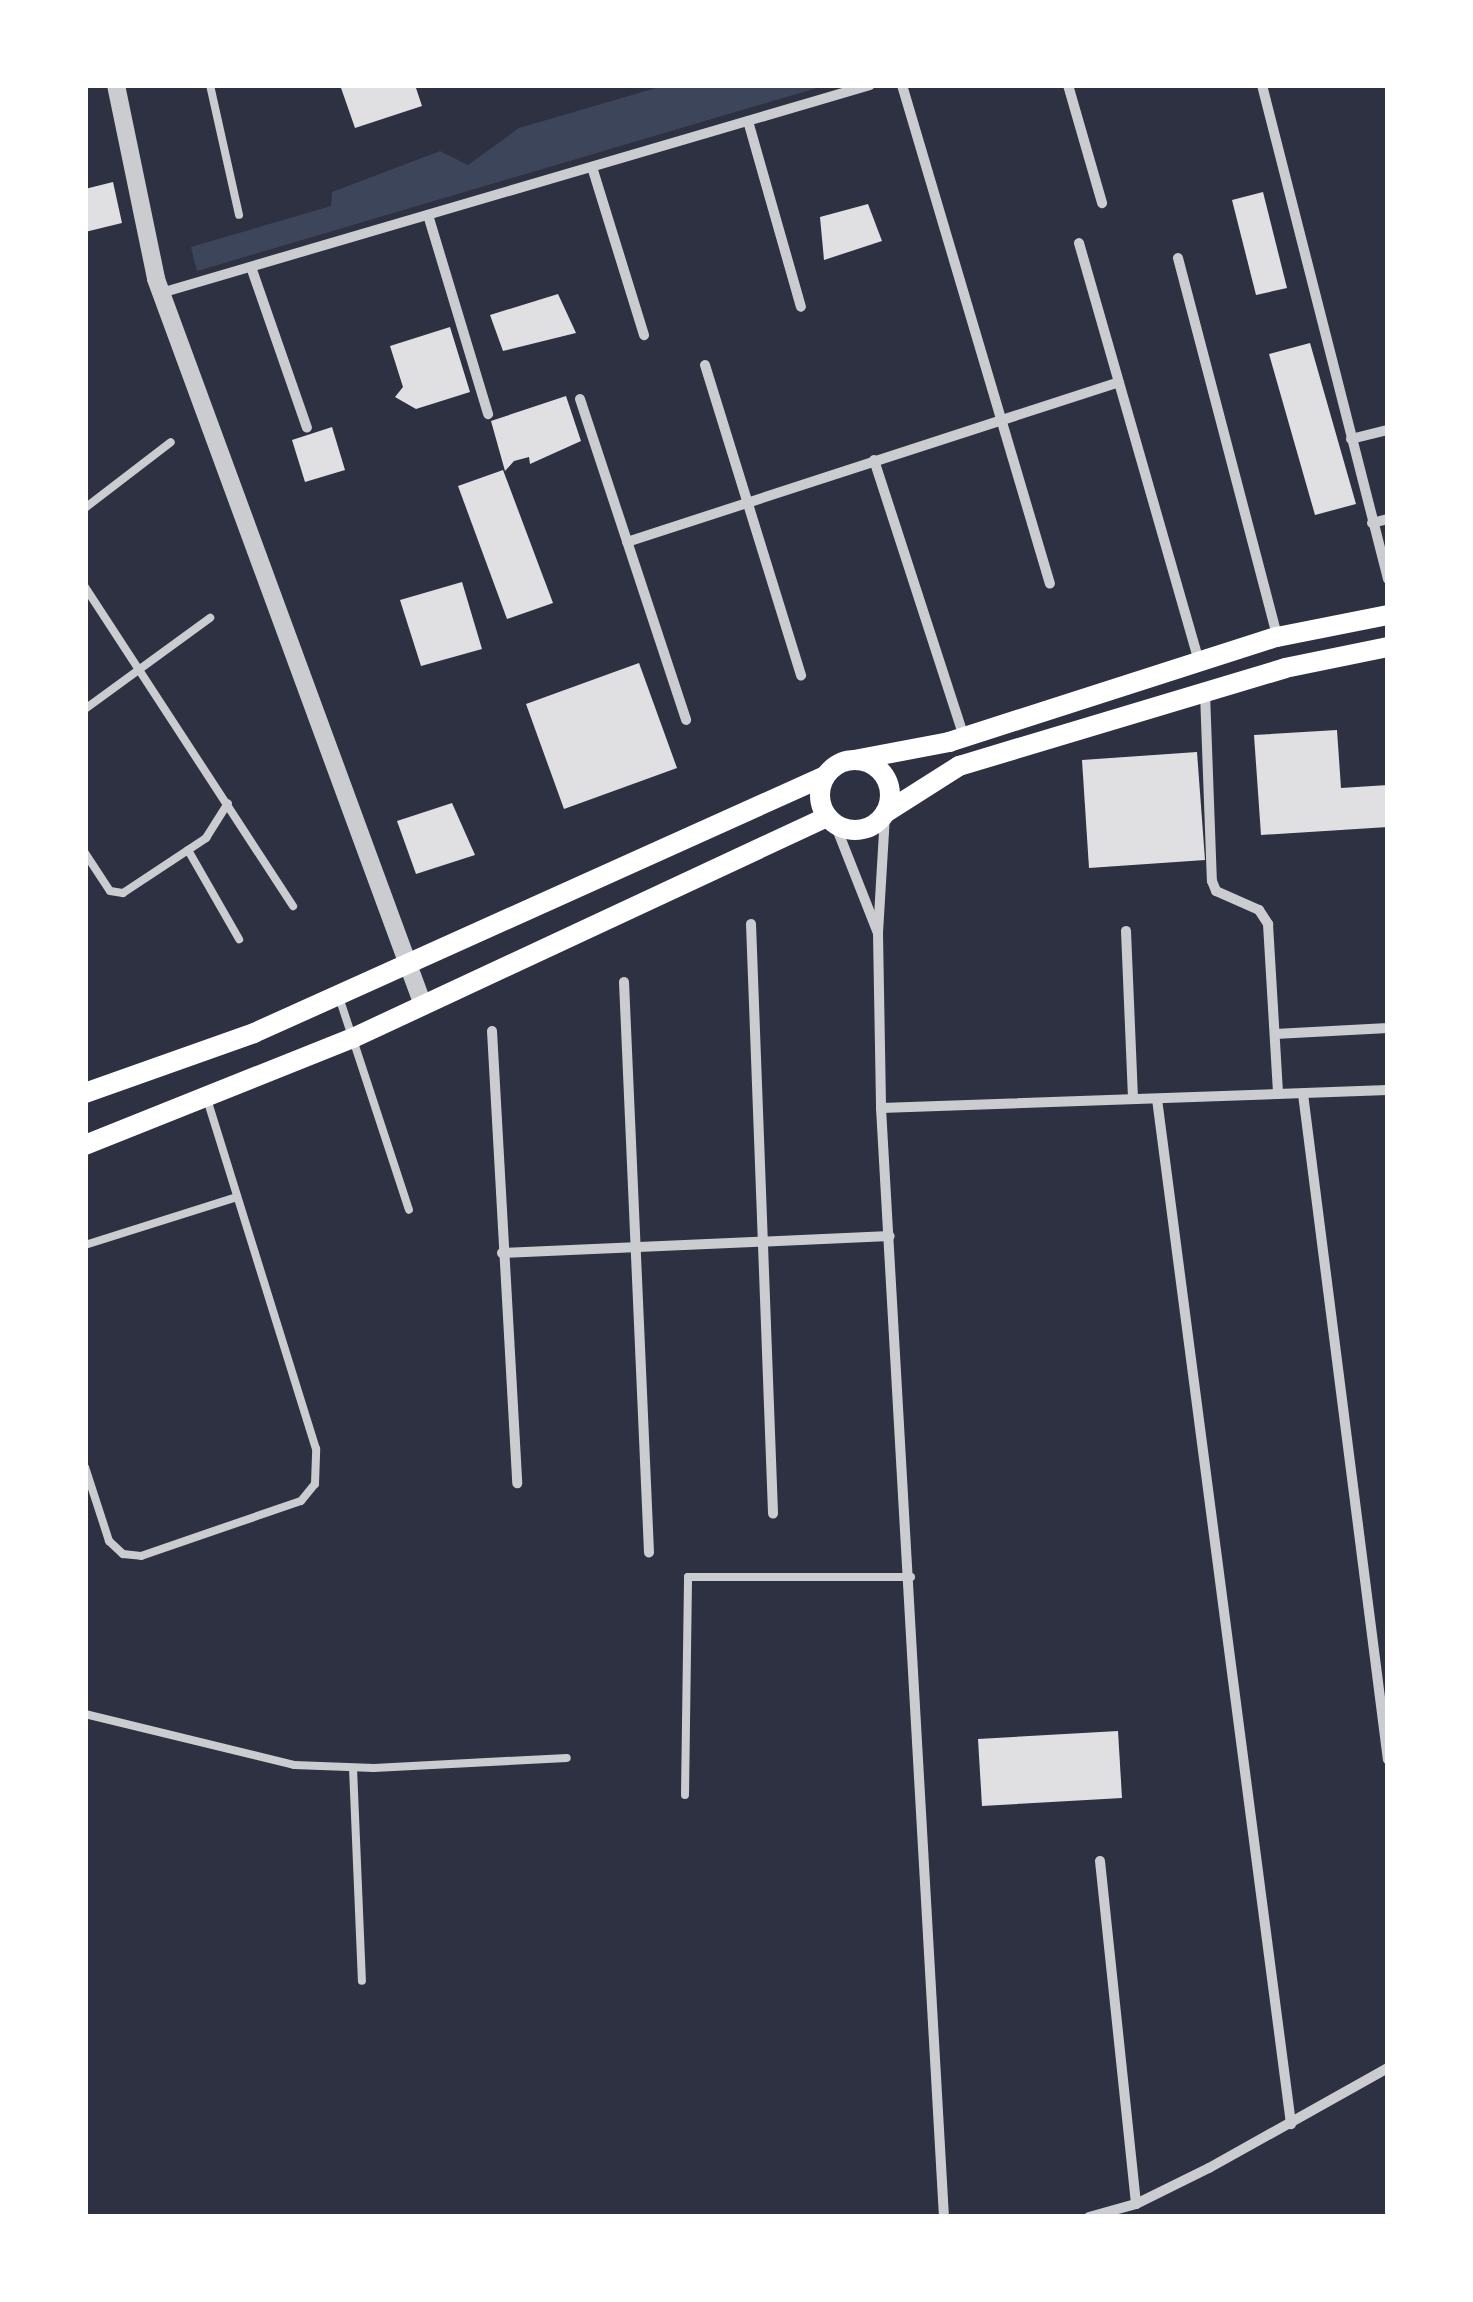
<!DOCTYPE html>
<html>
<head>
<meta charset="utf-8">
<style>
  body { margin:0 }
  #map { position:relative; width:1473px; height:2302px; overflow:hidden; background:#2d3142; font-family:Rubik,sans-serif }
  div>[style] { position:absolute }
  .green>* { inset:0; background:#3c4559 }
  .building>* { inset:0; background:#e0e0e3 }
  .service>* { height:8px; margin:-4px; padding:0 4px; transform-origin:4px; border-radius:4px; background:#caccd0 }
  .minor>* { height:10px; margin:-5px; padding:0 5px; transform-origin:5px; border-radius:5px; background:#caccd0 }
  .tertiary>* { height:18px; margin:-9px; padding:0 9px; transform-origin:9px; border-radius:9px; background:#caccd0 }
  .secondary>* { height:20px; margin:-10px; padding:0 10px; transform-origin:10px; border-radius:10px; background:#fff }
  .secondary>.ring { margin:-10px; padding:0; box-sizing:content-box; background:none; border:20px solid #fff; border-radius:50% }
  span { translate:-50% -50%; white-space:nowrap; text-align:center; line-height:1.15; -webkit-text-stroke:10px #fff; paint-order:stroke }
  .frame { position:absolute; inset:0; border:88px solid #fff; pointer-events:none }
</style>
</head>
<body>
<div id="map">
  <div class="green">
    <i style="clip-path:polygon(666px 85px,827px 85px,197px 271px,191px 247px,331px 206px,332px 192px,440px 151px,468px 165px,519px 128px)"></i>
  </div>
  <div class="building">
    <i style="clip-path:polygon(340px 85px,415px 85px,422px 106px,355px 128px)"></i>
    <i style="clip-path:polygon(113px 182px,122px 223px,85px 232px,85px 189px)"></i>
    <i style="clip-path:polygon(1263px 192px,1287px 288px,1256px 295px,1232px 200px)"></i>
    <i style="clip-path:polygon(868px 204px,882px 241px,824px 260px,820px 217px)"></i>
    <i style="clip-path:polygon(558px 294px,576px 333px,503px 351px,490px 315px)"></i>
    <i style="clip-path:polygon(450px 327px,470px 392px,416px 409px,395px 397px,403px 387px,390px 346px)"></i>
    <i style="clip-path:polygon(1310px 343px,1356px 504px,1315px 515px,1269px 354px)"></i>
    <i style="clip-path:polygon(566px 396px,581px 441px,530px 464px,529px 457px,514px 461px,505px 471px,491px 421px)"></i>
    <i style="clip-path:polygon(332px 427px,345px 470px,305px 482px,292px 440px)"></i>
    <i style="clip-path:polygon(503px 470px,553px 603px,507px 619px,458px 486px)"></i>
    <i style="clip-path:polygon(462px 582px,482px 649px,421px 666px,400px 600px)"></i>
    <i style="clip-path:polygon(639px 663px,677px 768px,564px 809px,526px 704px)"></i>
    <i style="clip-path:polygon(1337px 730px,1341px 788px,1388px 785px,1388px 827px,1261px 835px,1254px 735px)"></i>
    <i style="clip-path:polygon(1197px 752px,1205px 860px,1089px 868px,1082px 760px)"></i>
    <i style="clip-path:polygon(452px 803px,475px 855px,416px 874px,397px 821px)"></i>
    <i style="clip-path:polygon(1118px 1731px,1122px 1798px,982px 1806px,978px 1739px)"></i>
  </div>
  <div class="service">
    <i style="left:210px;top:85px;width:133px;rotate:77.4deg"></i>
    <i style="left:85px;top:508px;width:108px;rotate:-37.5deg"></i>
    <i style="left:85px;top:587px;width:381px;rotate:56.9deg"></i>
    <i style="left:85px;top:709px;width:155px;rotate:-36.1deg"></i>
    <i style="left:188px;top:850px;width:103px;rotate:60.2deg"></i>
    <i style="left:85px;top:853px;width:45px;rotate:56.7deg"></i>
    <i style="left:110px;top:891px;width:13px;rotate:9deg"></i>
    <i style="left:123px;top:893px;width:100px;rotate:-33.5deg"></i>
    <i style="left:206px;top:838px;width:41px;rotate:-57.8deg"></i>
    <i style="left:339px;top:997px;width:224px;rotate:71.8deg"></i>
    <i style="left:85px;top:1245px;width:159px;rotate:-17.5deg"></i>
    <i style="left:85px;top:1467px;width:78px;rotate:72deg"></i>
    <i style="left:109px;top:1541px;width:19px;rotate:43deg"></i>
    <i style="left:123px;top:1554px;width:18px;rotate:6deg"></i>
    <i style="left:141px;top:1556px;width:169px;rotate:-19deg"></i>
    <i style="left:301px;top:1501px;width:22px;rotate:-51deg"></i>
    <i style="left:315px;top:1484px;width:35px;rotate:-88deg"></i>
    <i style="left:316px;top:1449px;width:366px;rotate:-107.3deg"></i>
    <i style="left:85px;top:1714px;width:215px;rotate:13.7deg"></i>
    <i style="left:294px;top:1765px;width:80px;rotate:2.1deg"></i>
    <i style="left:374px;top:1768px;width:193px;rotate:-3deg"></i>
    <i style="left:353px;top:1768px;width:213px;rotate:87.6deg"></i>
    <i style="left:685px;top:1795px;width:218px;rotate:-89.2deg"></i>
    <i style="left:688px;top:1577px;width:223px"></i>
  </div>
  <div class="minor">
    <i style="left:902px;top:85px;width:520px;rotate:73.48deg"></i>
    <i style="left:1068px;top:85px;width:123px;rotate:73.9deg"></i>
    <i style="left:1262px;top:85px;width:510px;rotate:75.69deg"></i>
    <i style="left:748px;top:121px;width:193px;rotate:74.1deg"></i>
    <i style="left:592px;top:167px;width:176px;rotate:72.8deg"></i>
    <i style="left:428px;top:215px;width:208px;rotate:73.2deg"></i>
    <i style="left:1079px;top:243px;width:435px;rotate:74deg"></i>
    <i style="left:1178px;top:258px;width:391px;rotate:75.3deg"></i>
    <i style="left:251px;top:267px;width:170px;rotate:70.8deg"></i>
    <i style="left:161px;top:293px;width:739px;rotate:-16.35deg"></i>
    <i style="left:705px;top:365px;width:325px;rotate:72.8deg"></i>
    <i style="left:580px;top:399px;width:338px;rotate:71.7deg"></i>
    <i style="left:1351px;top:439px;width:38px;rotate:-14deg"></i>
    <i style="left:874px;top:460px;width:291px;rotate:72deg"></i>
    <i style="left:1372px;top:523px;width:16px;rotate:-14deg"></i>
    <i style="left:627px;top:542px;width:517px;rotate:-18.01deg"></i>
    <i style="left:1205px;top:693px;width:188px;rotate:87.9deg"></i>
    <i style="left:1212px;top:881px;width:11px;rotate:68deg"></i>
    <i style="left:1216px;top:891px;width:47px;rotate:23.8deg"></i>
    <i style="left:1259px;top:910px;width:17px;rotate:57deg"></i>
    <i style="left:1268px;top:924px;width:170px;rotate:86.6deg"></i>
    <i style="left:835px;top:824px;width:117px;rotate:68.5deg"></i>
    <i style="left:878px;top:933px;width:119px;rotate:-86.6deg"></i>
    <i style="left:751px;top:924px;width:590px;rotate:87.86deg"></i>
    <i style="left:1126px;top:931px;width:168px;rotate:87.6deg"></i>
    <i style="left:878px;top:933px;width:175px;rotate:89deg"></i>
    <i style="left:881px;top:1108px;width:1111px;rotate:86.75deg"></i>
    <i style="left:624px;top:982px;width:571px;rotate:87.49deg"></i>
    <i style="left:492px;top:1031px;width:453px;rotate:86.8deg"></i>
    <i style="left:1275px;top:1034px;width:113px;rotate:-3deg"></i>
    <i style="left:1303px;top:1094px;width:671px;rotate:82.73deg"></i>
    <i style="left:1157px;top:1099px;width:1034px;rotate:82.55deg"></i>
    <i style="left:881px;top:1108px;width:507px;rotate:-2.03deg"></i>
    <i style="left:502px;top:1253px;width:388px;rotate:-2.5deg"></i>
    <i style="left:1100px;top:1861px;width:345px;rotate:84deg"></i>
    <i style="left:1089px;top:2217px;width:49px;rotate:-15.5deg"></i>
    <i style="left:1136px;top:2204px;width:81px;rotate:-26.3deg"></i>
    <i style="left:1209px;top:2168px;width:205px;rotate:-29.2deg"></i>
  </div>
  <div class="tertiary">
    <i style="left:116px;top:85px;width:198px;rotate:78.3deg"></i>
    <i style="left:156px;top:279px;width:774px;rotate:69.81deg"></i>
  </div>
  <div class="secondary">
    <i style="left:854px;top:760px;width:97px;rotate:-10.7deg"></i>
    <i style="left:949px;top:742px;width:344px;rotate:-17.8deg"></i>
    <i style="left:1277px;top:637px;width:113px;rotate:-11.2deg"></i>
    <i class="ring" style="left:820px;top:760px;width:50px;height:50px"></i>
    <i style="left:885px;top:813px;width:88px;rotate:-32.4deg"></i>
    <i style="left:959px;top:766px;width:340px;rotate:-16.7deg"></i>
    <i style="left:1285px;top:668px;width:105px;rotate:-11.5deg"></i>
    <i style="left:85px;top:1093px;width:179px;rotate:-19.5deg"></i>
    <i style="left:254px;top:1033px;width:626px;rotate:-24.23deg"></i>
    <i style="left:85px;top:1145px;width:289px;rotate:-21.8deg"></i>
    <i style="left:353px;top:1038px;width:523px;rotate:-25deg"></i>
  </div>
  <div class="frame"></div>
</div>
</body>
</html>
